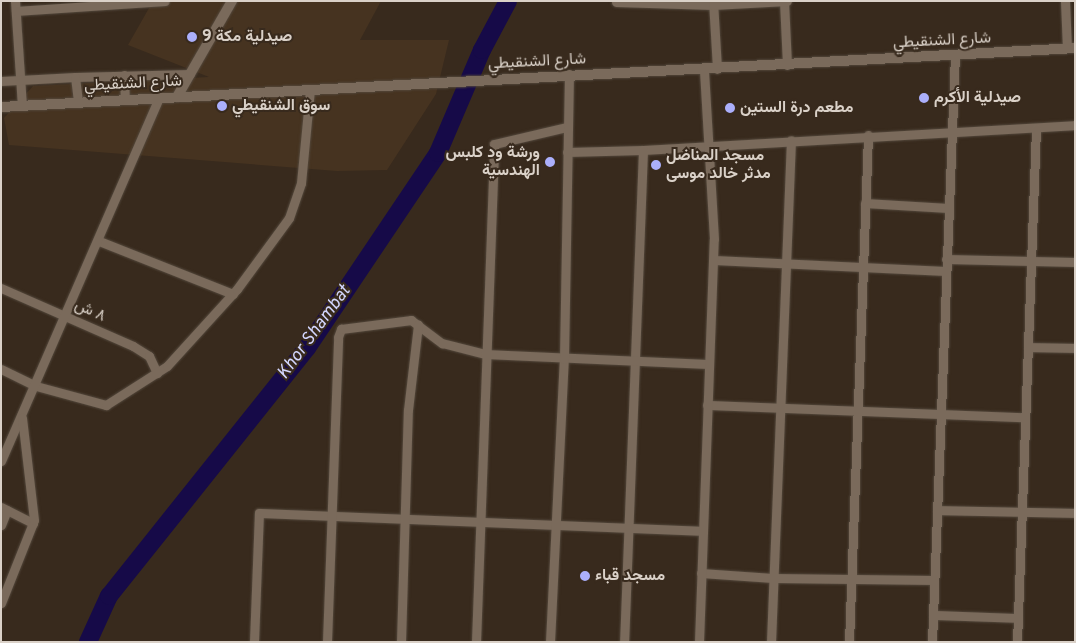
<!DOCTYPE html>
<html>
<head>
<meta charset="utf-8">
<style>
  body { margin:0 }
  #map { position:relative; width:1076px; height:643px; overflow:hidden; background:#382a1d; font-family:Overpass,Vazirmatn,sans-serif }
  div>[style] { position:absolute }
  .built>* { inset:0; background:#463320 }
  .river>* { height:18px; margin:-9px; padding:0 9px; transform-origin:9px; border-radius:9px; background:#160a48 }
  .roads { filter:drop-shadow(0 0 1px #53483c) drop-shadow(0 0 1px #53483c) }
  .minor>* { height:9px; margin:-4.5px; padding:0 4.5px; transform-origin:4.5px; border-radius:4.5px; background:#7a6a5b }
  .tertiary>* { height:10px; margin:-5px; padding:0 5px; transform-origin:5px; border-radius:5px; background:#7a6a5b }
  .dots>* { width:14px; height:14px; translate:-50% -50%; box-sizing:border-box; border:2px solid #382a1d; border-radius:50% }
  span { translate:-50% -50%; white-space:nowrap; text-align:center; line-height:1.15; -webkit-text-stroke:4px #382a1d; paint-order:stroke }
  .poi-label { font-size:16px; color:#dad1c8; font-weight:700 }
  .left { translate:0 -50%; text-align:left }
  .right { translate:-100% -50%; text-align:right }
  .street-label { font-size:16px; color:#dad1c8 }
  .water-label { font-size:18px; color:#d3d6fe; font-style:italic }
  .frame { position:absolute; inset:0; border:2px solid #dad1c8; pointer-events:none }
</style>
</head>
<body>
<div id="map">
  <div class="built">
    <i style="clip-path:polygon(153px 1px,381px 1px,360px 40px,449px 40px,436px 94px,387px 170px,337px 171px,9px 145px,4px 118px,33px 86px,209px 77px,128px 45px)"></i>
  </div>
  <div class="river">
    <i style="left:88px;top:642px;width:51px;rotate:-65.5deg"></i>
    <i style="left:109px;top:596px;width:317px;rotate:-51.4deg"></i>
    <i style="left:307px;top:348px;width:235px;rotate:-56.1deg"></i>
    <i style="left:438px;top:153px;width:112px;rotate:-66.9deg"></i>
    <i style="left:482px;top:50px;width:55px;rotate:-62deg"></i>
  </div>
  <div class="roads">
    <div class="minor">
      <i style="left:15px;top:1px;width:105px;rotate:86.2deg"></i>
      <i style="left:713px;top:1px;width:68px;rotate:86.6deg"></i>
      <i style="left:784px;top:1px;width:64px;rotate:87.3deg"></i>
      <i style="left:1065px;top:1px;width:47px;rotate:87.6deg"></i>
      <i style="left:616px;top:2px;width:97px;rotate:1.8deg"></i>
      <i style="left:713px;top:5px;width:74px;rotate:-3.1deg"></i>
      <i style="left:16px;top:11px;width:149px;rotate:-3.8deg"></i>
      <i style="left:124px;top:75px;width:25px;rotate:88deg"></i>
      <i style="left:75px;top:77px;width:115px;rotate:-1.5deg"></i>
      <i style="left:1px;top:81px;width:74px;rotate:-3.1deg"></i>
      <i style="left:75px;top:77px;width:25px;rotate:83deg"></i>
      <i style="left:643px;top:150px;width:433px;rotate:-3.3deg"></i>
      <i style="left:567px;top:152px;width:76px;rotate:-1.5deg"></i>
      <i style="left:643px;top:150px;width:492px;rotate:92.2deg"></i>
      <i style="left:865px;top:203px;width:83px;rotate:3.4deg"></i>
      <i style="left:99px;top:241px;width:144px;rotate:21.6deg"></i>
      <i style="left:946px;top:259px;width:129px;rotate:1.3deg"></i>
      <i style="left:714px;top:260px;width:232px;rotate:2.7deg"></i>
      <i style="left:1px;top:288px;width:144px;rotate:23.7deg"></i>
      <i style="left:133px;top:346px;width:19px;rotate:32deg"></i>
      <i style="left:149px;top:356px;width:19px;rotate:65deg"></i>
      <i style="left:1028px;top:347px;width:47px;rotate:1.2deg"></i>
      <i style="left:1px;top:369px;width:39px;rotate:26deg"></i>
      <i style="left:36px;top:386px;width:73px;rotate:15.2deg"></i>
      <i style="left:106px;top:405px;width:72px;rotate:-32.6deg"></i>
      <i style="left:167px;top:366px;width:104px;rotate:-47.7deg"></i>
      <i style="left:237px;top:289px;width:88px;rotate:-53.8deg"></i>
      <i style="left:289px;top:218px;width:37px;rotate:-71deg"></i>
      <i style="left:301px;top:183px;width:94px;rotate:-84.5deg"></i>
      <i style="left:707px;top:405px;width:318px;rotate:2.2deg"></i>
      <i style="left:1px;top:461px;width:396px;rotate:-66.5deg"></i>
      <i style="left:1px;top:507px;width:36px;rotate:27deg"></i>
      <i style="left:937px;top:510px;width:138px;rotate:1.2deg"></i>
      <i style="left:1px;top:525px;width:16px;rotate:-68deg"></i>
      <i style="left:701px;top:573px;width:72px;rotate:4deg"></i>
      <i style="left:773px;top:578px;width:161px;rotate:0.7deg"></i>
      <i style="left:1px;top:603px;width:89px;rotate:-68.3deg"></i>
      <i style="left:34px;top:520px;width:103px;rotate:-96.7deg"></i>
      <i style="left:933px;top:615px;width:85px;rotate:2deg"></i>
      <i style="left:254px;top:642px;width:129px;rotate:-87.8deg"></i>
      <i style="left:259px;top:513px;width:443px;rotate:2.3deg"></i>
      <i style="left:327px;top:642px;width:305px;rotate:-87.9deg"></i>
      <i style="left:338px;top:337px;width:9px;rotate:-69deg"></i>
      <i style="left:341px;top:329px;width:71px;rotate:-7.3deg"></i>
      <i style="left:411px;top:320px;width:39px;rotate:37deg"></i>
      <i style="left:442px;top:343px;width:44px;rotate:14.3deg"></i>
      <i style="left:485px;top:354px;width:223px;rotate:2.6deg"></i>
      <i style="left:401px;top:642px;width:232px;rotate:-88.3deg"></i>
      <i style="left:408px;top:410px;width:86px;rotate:-83.3deg"></i>
      <i style="left:476px;top:642px;width:498px;rotate:-87.9deg"></i>
      <i style="left:494px;top:144px;width:75px;rotate:-13.1deg"></i>
      <i style="left:550px;top:642px;width:283px;rotate:-87.2deg"></i>
      <i style="left:564px;top:359px;width:285px;rotate:-89deg"></i>
      <i style="left:699px;top:642px;width:403px;rotate:-87.9deg"></i>
      <i style="left:714px;top:239px;width:169px;rotate:-93.4deg"></i>
      <i style="left:771px;top:642px;width:502px;rotate:-87.72deg"></i>
      <i style="left:849px;top:642px;width:507px;rotate:-87.85deg"></i>
      <i style="left:932px;top:642px;width:587px;rotate:-87.76deg"></i>
      <i style="left:1017px;top:642px;width:514px;rotate:-87.88deg"></i>
    </div>
    <div class="tertiary">
      <i style="left:177px;top:97px;width:111px;rotate:-60.2deg"></i>
      <i style="left:1px;top:107px;width:1076px;rotate:-3.14deg"></i>
    </div>
  </div>
  <div class="dots">
    <i style="left:192px;top:37px;background:#abaffb"></i>
    <i style="left:924px;top:98px;background:#abaffb"></i>
    <i style="left:222px;top:106px;background:#abaffb"></i>
    <i style="left:730px;top:108px;background:#abaffb"></i>
    <i style="left:550px;top:162px;background:#abaffb"></i>
    <i style="left:656px;top:165px;background:#abaffb"></i>
    <i style="left:585px;top:576px;background:#abaffb"></i>
  </div>
  <div class="poi-label">
    <span class="left" style="left:202px;top:37px">صيدلية مكة 9</span>
    <span class="left" style="left:934px;top:98px">صيدلية الأكرم</span>
    <span class="left" style="left:232px;top:106px">سوق الشنقيطي</span>
    <span class="left" style="left:740px;top:108px">مطعم درة الستين</span>
    <span class="right" style="left:540px;top:162px">ورشة ود كلبس<br>الهندسية</span>
    <span class="left" style="left:666px;top:165px">مسجد المناضل<br>مدثر خالد موسى</span>
    <span class="left" style="left:595px;top:576px">مسجد قباء</span>
  </div>
  <div class="street-label">
    <span style="left:942px;top:41px;rotate:-3deg">شارع الشنقيطي</span>
    <span style="left:537px;top:62px;rotate:-3deg">شارع الشنقيطي</span>
    <span style="left:133px;top:84px;rotate:-3deg">شارع الشنقيطي</span>
    <span style="left:90px;top:311px;rotate:24deg">٨ ش</span>
  </div>
  <div class="water-label">
    <span style="left:315px;top:333px;rotate:-54deg">Khor Shambat</span>
  </div>
  <div class="frame"></div>
</div>
</body>
</html>
